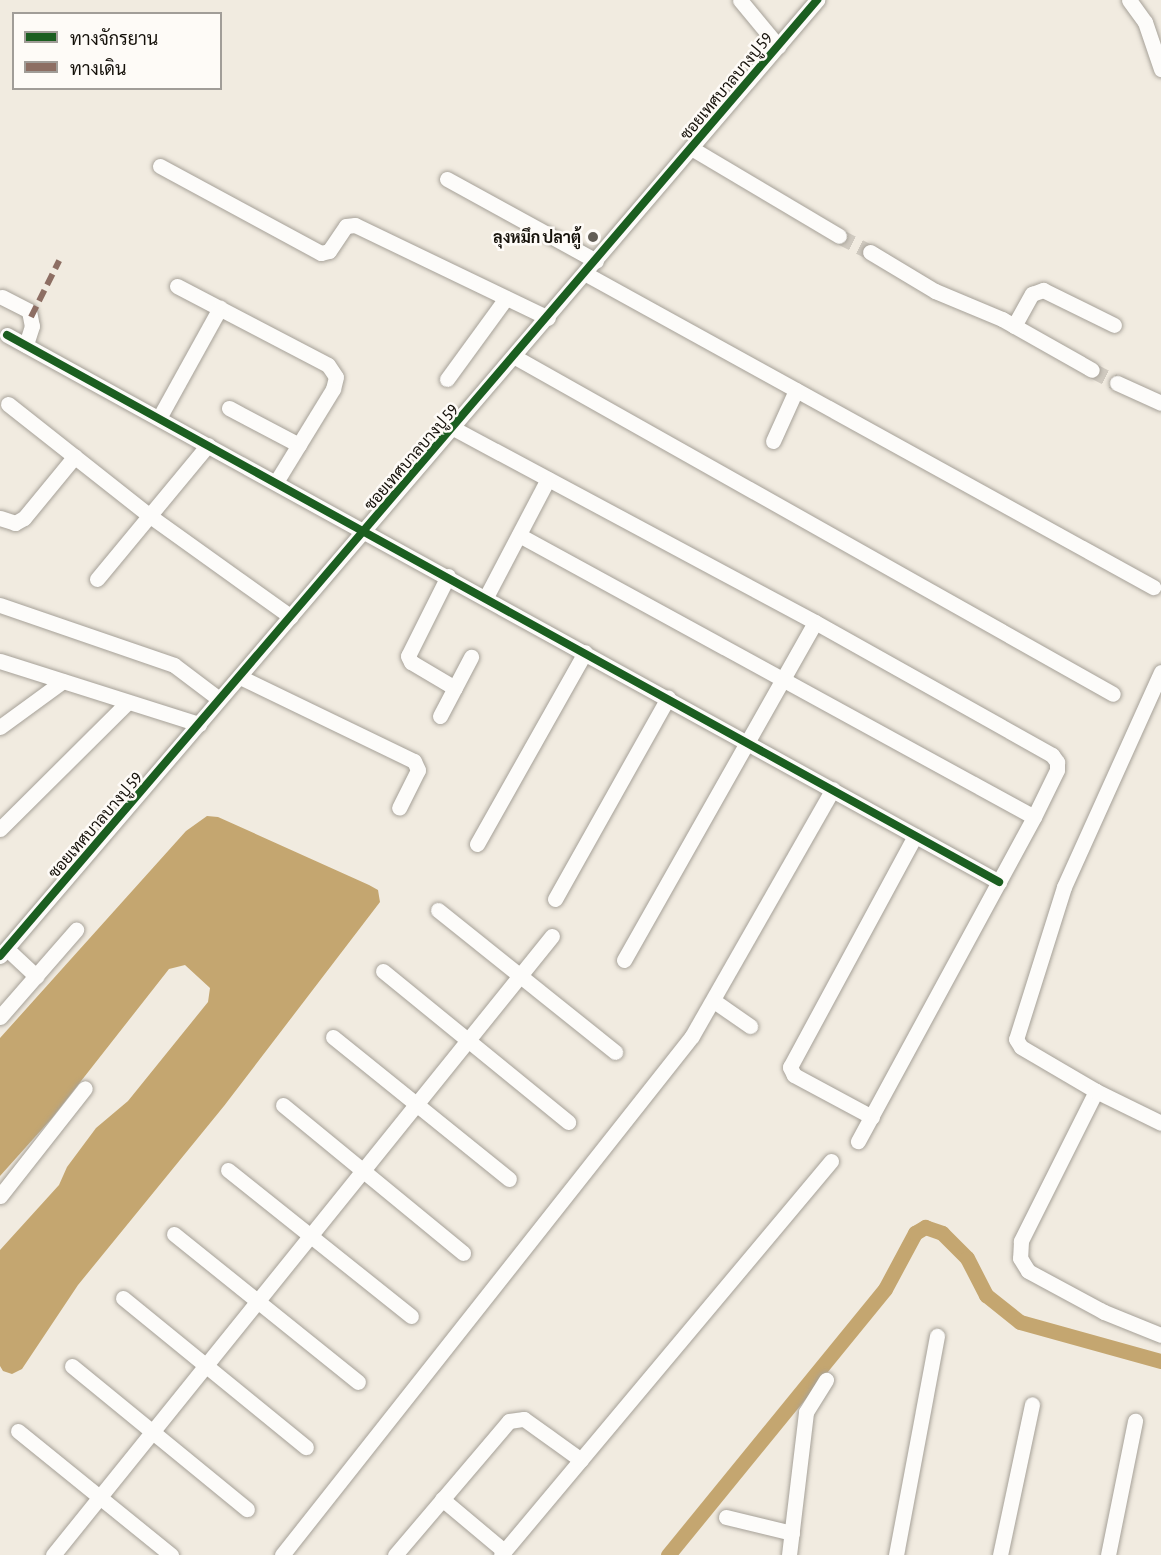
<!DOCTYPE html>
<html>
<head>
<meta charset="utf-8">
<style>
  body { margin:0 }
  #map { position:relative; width:1161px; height:1555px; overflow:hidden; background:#f1ebe0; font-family:"Asap Condensed",Sarabun,sans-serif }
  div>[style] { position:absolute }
  .water>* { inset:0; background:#c4a670 }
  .canal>* { height:15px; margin:-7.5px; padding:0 7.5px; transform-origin:7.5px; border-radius:7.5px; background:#c4a670 }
  .minor-tunnel>* { height:15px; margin-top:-7.5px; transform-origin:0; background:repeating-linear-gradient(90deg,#d0cac0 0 15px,transparent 0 23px) }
  .roads { filter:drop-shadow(0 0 2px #a6a198) drop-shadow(0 0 2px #a6a198) }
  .minor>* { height:15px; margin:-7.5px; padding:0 7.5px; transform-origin:7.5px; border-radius:7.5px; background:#fdfcfa }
  .quiet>* { height:6px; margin-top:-3px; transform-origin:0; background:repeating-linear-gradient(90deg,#8d6e63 0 12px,transparent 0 18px) }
  .cycleway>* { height:8px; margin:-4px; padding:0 4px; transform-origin:4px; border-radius:4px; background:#1b5e20 }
  .dots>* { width:16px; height:16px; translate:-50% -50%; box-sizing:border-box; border:3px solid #fefbf7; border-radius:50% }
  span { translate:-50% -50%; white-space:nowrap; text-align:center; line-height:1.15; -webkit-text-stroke:5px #fefbf7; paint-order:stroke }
  .street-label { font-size:16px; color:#15110a }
  .poi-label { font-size:16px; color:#15110a; font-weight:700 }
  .right { translate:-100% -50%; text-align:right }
  .legend { position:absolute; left:12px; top:12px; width:210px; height:78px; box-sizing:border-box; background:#fefbf7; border:2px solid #a19d98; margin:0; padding:8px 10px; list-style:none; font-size:18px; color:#15110a }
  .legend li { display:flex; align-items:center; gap:12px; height:30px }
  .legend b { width:30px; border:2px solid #a19d98 }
</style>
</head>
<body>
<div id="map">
  <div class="water">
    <i style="clip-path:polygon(207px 816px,218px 817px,369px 885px,378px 890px,380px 902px,224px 1106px,78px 1285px,22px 1369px,12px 1374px,3px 1371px,0 1366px,0 1250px,59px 1185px,67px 1167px,96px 1128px,128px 1101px,208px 1002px,210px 988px,185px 965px,169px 969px,52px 1118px,0 1176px,0 1038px,186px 831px)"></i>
  </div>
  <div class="canal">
    <i style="left:668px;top:1555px;width:343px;rotate:-50.8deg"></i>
    <i style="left:885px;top:1289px;width:64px;rotate:-61.8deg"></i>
    <i style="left:915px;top:1233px;width:12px;rotate:-31deg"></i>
    <i style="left:925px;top:1227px;width:18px;rotate:19deg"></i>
    <i style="left:942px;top:1233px;width:35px;rotate:45deg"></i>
    <i style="left:967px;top:1258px;width:42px;rotate:62.8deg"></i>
    <i style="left:986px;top:1295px;width:43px;rotate:38.5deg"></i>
    <i style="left:1020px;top:1322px;width:146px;rotate:15.5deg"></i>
  </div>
  <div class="minor-tunnel">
    <i style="left:839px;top:236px;width:35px;rotate:27deg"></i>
    <i style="left:1092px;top:370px;width:28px;rotate:27deg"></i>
  </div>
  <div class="roads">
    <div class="minor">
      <i style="left:740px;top:0;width:60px;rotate:50.4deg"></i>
      <i style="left:1129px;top:0;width:27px;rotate:54deg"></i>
      <i style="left:1145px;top:22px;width:50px;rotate:71.2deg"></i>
      <i style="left:691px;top:148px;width:172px;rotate:30.7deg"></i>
      <i style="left:160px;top:166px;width:183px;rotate:28.4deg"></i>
      <i style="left:321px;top:253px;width:8px;rotate:-14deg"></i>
      <i style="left:329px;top:251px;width:30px;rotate:-56deg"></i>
      <i style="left:346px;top:226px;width:9px;rotate:-6deg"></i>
      <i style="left:355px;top:225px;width:214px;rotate:25.7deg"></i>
      <i style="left:447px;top:179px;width:170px;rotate:28.8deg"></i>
      <i style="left:870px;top:252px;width:76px;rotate:31deg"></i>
      <i style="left:935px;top:291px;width:73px;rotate:22.7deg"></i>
      <i style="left:1002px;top:319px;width:103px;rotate:29.5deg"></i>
      <i style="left:586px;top:274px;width:648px;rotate:28.9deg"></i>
      <i style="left:177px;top:286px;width:170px;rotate:27.6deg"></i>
      <i style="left:328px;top:365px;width:14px;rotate:56deg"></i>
      <i style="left:336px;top:377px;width:12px;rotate:104deg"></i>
      <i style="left:333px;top:389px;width:109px;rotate:121.5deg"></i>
      <i style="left:2px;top:297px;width:30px;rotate:27deg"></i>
      <i style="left:29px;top:311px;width:15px;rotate:79deg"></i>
      <i style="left:32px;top:326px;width:20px;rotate:108deg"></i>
      <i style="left:1014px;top:326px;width:37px;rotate:-61deg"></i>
      <i style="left:1032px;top:294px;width:12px;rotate:-20deg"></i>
      <i style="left:1043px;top:290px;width:79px;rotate:26.2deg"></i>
      <i style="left:7px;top:335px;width:1133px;rotate:28.87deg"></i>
      <i style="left:515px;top:357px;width:686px;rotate:29.4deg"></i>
      <i style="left:447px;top:379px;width:100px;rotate:-53.9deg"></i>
      <i style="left:1117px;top:383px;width:48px;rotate:24.4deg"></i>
      <i style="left:8px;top:404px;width:181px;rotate:38.3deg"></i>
      <i style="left:150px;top:516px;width:173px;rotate:35.6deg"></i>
      <i style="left:229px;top:408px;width:79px;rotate:27.9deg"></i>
      <i style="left:159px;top:418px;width:126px;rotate:-61deg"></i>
      <i style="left:453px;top:428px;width:411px;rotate:28.2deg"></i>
      <i style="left:815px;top:622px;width:272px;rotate:29.3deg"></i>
      <i style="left:1052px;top:755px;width:9px;rotate:54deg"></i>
      <i style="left:1057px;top:762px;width:8px;rotate:90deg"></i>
      <i style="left:1057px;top:770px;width:52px;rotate:116.1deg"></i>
      <i style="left:1034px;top:817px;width:369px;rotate:118.5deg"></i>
      <i style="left:773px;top:441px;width:56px;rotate:-65.7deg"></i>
      <i style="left:0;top:518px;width:16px;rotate:18deg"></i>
      <i style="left:15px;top:523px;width:10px;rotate:-29deg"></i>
      <i style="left:24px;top:518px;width:80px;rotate:-50.6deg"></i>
      <i style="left:519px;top:535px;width:587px;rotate:28.7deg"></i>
      <i style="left:448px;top:576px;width:89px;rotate:116.6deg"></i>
      <i style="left:408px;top:656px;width:7px;rotate:63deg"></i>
      <i style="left:411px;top:662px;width:51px;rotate:30.6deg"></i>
      <i style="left:97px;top:579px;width:174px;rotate:-50.4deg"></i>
      <i style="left:486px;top:597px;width:133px;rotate:-62.3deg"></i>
      <i style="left:0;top:605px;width:184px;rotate:19deg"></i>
      <i style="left:174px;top:665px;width:56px;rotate:37.1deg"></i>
      <i style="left:0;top:661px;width:209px;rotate:17.6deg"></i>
      <i style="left:1161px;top:672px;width:236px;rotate:114.3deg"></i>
      <i style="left:1064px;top:887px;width:159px;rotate:107.5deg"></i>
      <i style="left:1016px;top:1039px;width:9px;rotate:58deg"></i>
      <i style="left:1021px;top:1047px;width:87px;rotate:30.4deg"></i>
      <i style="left:1096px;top:1091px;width:168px;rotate:116.6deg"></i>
      <i style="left:1021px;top:1241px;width:17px;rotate:93deg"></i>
      <i style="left:1020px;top:1258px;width:15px;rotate:58deg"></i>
      <i style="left:1028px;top:1271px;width:86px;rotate:28.3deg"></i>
      <i style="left:1104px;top:1312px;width:61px;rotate:22deg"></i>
      <i style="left:240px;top:677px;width:193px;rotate:25.8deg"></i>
      <i style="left:414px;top:761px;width:10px;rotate:66deg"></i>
      <i style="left:418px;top:770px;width:42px;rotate:116.6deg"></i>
      <i style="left:440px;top:716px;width:67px;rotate:-62.3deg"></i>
      <i style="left:0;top:727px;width:78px;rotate:-36.1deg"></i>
      <i style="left:0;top:829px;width:180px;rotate:-44.8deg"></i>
      <i style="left:477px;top:844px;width:220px;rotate:-60.6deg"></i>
      <i style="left:555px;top:899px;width:231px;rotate:-60.7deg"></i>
      <i style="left:438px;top:910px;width:227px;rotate:38.7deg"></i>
      <i style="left:7px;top:949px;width:40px;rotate:43deg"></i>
      <i style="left:0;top:956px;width:1258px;rotate:-49.48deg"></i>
      <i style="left:624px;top:960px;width:388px;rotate:-60.5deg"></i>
      <i style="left:383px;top:971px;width:239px;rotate:39.2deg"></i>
      <i style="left:714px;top:1001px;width:44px;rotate:34.8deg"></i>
      <i style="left:0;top:1017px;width:116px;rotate:-48.9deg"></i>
      <i style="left:333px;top:1037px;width:226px;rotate:38.9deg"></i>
      <i style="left:1096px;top:1091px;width:72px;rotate:26.2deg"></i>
      <i style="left:283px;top:1105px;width:233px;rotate:39.4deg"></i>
      <i style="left:872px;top:1117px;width:89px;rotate:-151.7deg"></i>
      <i style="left:794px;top:1075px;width:9px;rotate:-117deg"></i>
      <i style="left:790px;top:1067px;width:263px;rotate:-61.6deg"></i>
      <i style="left:228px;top:1170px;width:234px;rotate:38.6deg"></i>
      <i style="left:0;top:1196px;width:137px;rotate:-51.8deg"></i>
      <i style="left:174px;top:1234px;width:236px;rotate:38.8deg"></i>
      <i style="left:123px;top:1298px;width:236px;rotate:39.2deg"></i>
      <i style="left:72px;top:1366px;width:226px;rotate:39.3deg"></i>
      <i style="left:18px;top:1431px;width:197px;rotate:39deg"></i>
      <i style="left:442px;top:1499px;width:81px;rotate:40deg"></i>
      <i style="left:726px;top:1517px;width:68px;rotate:13.6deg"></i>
      <i style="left:53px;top:1555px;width:795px;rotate:-51.13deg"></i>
      <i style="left:282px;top:1555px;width:661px;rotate:-51.69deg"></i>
      <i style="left:692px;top:1036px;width:284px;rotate:-60.3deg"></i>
      <i style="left:395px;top:1555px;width:176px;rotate:-49.6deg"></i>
      <i style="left:509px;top:1421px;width:15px;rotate:-8deg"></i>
      <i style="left:524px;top:1419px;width:70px;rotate:35.7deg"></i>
      <i style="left:501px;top:1555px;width:514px;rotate:-50.05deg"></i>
      <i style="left:789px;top:1555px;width:144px;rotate:-83.2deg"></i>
      <i style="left:806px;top:1412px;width:38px;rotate:-58deg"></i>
      <i style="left:896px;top:1555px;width:223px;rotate:-79.4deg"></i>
      <i style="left:1000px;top:1555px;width:154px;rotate:-78deg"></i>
      <i style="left:1108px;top:1555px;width:137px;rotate:-78.6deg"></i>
    </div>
  </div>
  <div class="quiet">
    <i style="left:31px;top:317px;width:63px;rotate:-63.4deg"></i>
  </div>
  <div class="cycleway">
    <i style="left:7px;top:335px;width:1133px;rotate:28.87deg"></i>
    <i style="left:0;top:956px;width:1258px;rotate:-49.48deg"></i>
  </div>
  <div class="dots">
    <i style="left:593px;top:237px;background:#625d55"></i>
  </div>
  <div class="street-label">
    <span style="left:726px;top:86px;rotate:-50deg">ซอยเทศบาลบางปู 59</span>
    <span style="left:411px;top:457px;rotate:-49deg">ซอยเทศบาลบางปู 59</span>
    <span style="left:95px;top:825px;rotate:-49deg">ซอยเทศบาลบางปู 59</span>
  </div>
  <div class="poi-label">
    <span class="right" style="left:581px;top:237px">ลุงหมึก ปลาตู้</span>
  </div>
  <ul class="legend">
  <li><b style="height:8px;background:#1b5e20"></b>ทางจักรยาน</li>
  <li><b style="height:8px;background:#8d6e63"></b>ทางเดิน</li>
  </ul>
</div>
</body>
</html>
